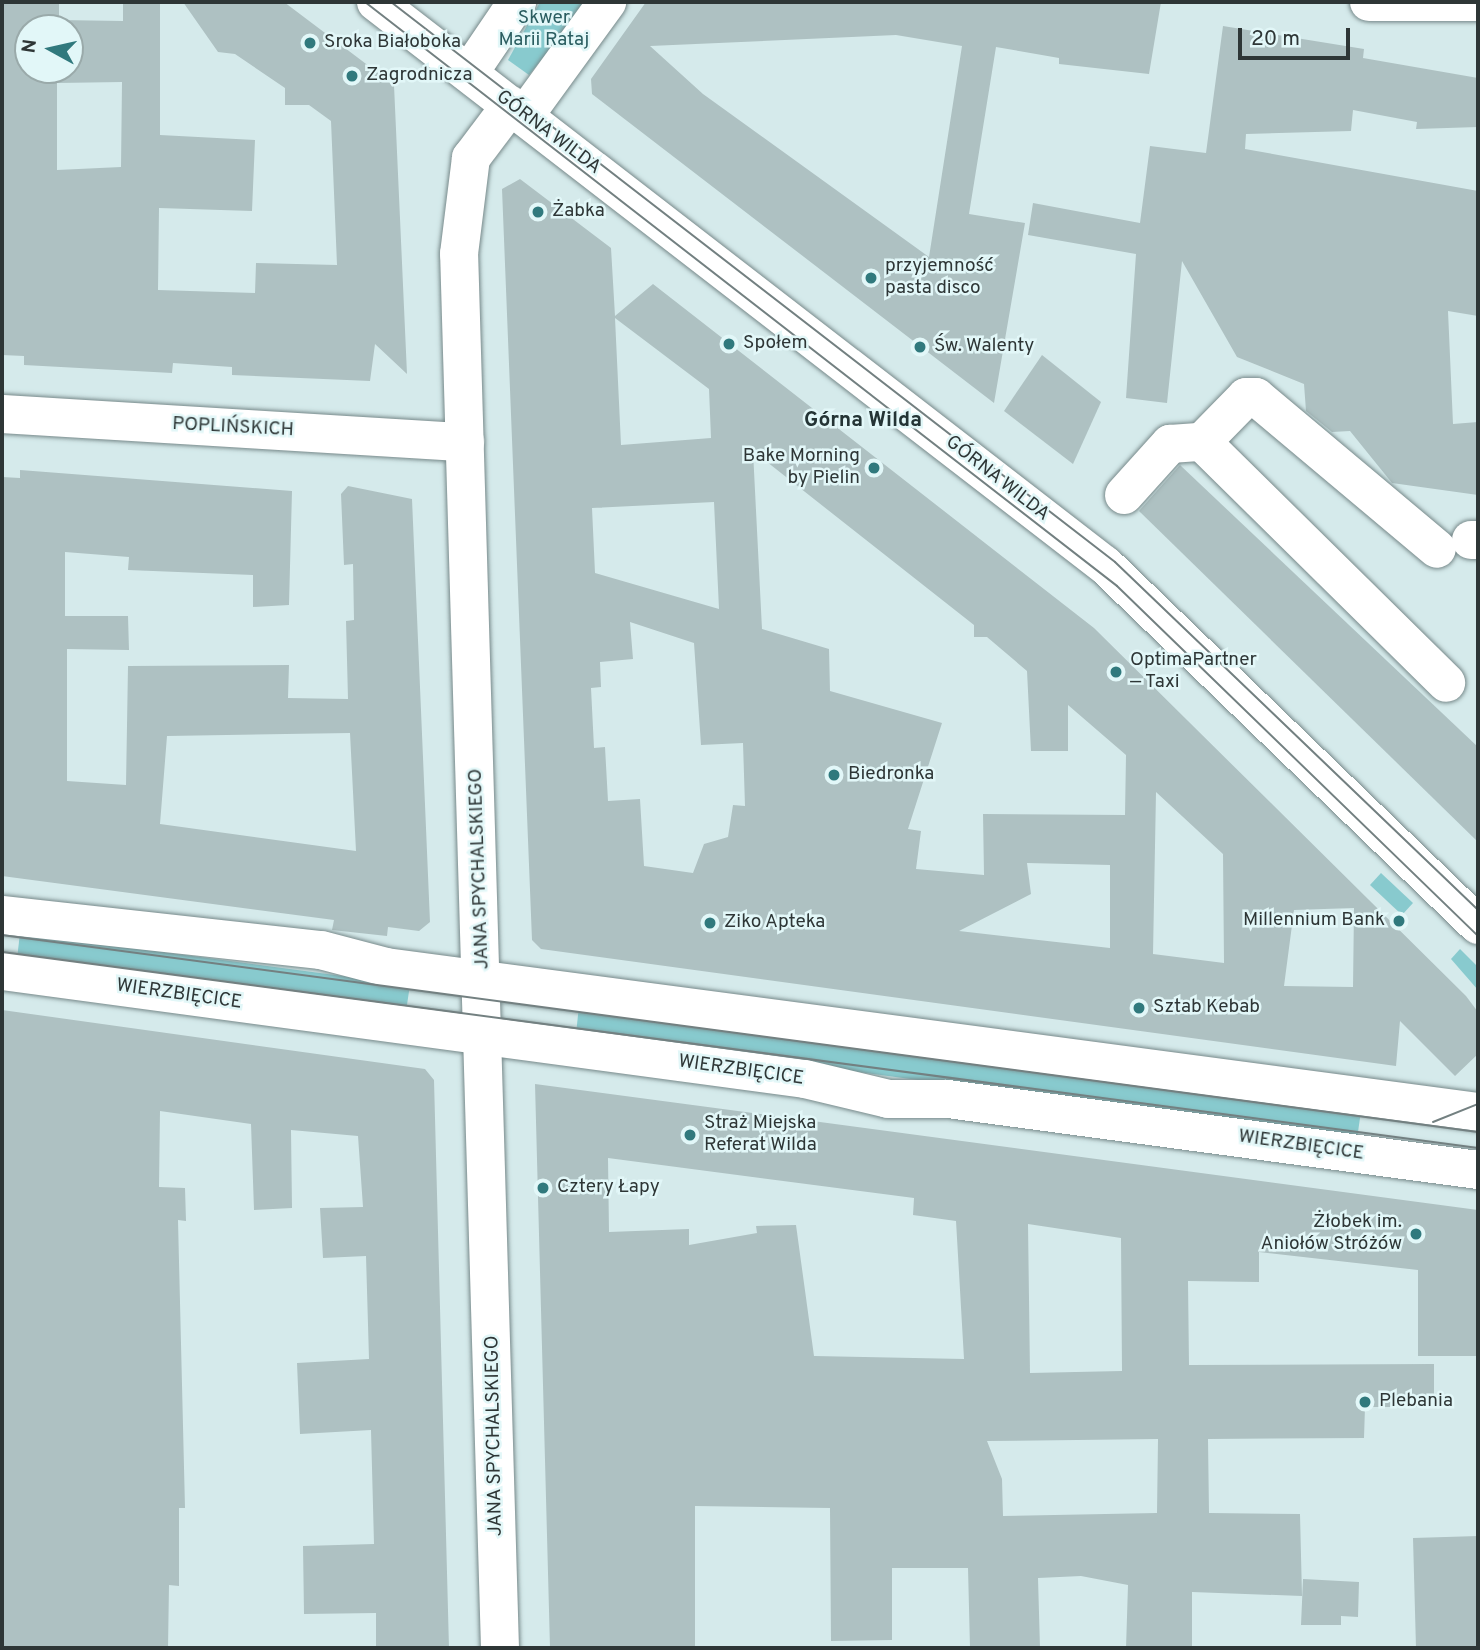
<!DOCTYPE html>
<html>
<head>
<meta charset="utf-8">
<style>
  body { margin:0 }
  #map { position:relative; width:1480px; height:1650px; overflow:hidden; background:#d5eaeb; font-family:Overpass,sans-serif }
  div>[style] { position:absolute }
  .green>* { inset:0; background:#88cace }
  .building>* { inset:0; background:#aec1c2 }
  .roads { filter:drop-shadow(0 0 2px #77898a) drop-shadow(0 0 2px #77898a) }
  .minor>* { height:38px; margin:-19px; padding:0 19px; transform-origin:19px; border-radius:19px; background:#fff }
  .tram>* { height:2px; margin:-1px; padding:0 1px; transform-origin:1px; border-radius:1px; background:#738081 }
  .dots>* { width:19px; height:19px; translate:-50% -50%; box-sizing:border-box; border:4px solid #e2f7f8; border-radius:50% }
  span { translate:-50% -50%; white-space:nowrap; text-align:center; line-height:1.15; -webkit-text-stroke:5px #e2f7f8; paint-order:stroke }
  .park-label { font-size:19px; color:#2a5d60 }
  .poi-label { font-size:19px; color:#2e3636 }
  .left { translate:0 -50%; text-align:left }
  .right { translate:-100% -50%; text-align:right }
  .street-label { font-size:19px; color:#2e3636 }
  .neighbourhood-label { font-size:21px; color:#243435; font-weight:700 }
  .frame { position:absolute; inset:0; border:4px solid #2e3636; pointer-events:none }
  .north { position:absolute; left:14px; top:14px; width:70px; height:70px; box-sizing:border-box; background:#e2f7f8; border:2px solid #9aaaaa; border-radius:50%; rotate:278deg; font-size:19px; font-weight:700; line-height:28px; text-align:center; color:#2e3636 }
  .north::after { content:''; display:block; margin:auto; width:24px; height:32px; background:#30797d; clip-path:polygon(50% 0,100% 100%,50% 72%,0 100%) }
  .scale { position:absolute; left:1238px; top:28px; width:112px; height:32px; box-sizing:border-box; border:4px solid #2e3636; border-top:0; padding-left:9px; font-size:21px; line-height:24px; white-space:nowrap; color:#2e3636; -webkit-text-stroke:5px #e2f7f8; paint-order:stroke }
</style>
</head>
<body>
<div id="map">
  <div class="green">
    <i style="clip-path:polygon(540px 2px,588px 2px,529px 75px,508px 60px)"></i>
    <i style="clip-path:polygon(1381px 873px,1413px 903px,1402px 915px,1370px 885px)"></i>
    <i style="clip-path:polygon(20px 933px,410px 985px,406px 1011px,17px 959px)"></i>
    <i style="clip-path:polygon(1460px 949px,1478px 967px,1478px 990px,1451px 959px)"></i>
    <i style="clip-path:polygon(579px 1006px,1361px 1111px,1357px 1139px,576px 1034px)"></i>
  </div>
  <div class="building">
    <i style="clip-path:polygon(evenodd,2px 2px,59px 2px,59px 20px,123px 21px,123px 2px,160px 2px,160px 135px,255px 140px,252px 211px,159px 208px,158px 290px,255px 293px,256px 263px,337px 265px,331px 121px,309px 105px,285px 105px,285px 88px,235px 54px,218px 52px,183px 2px,284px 2px,394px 85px,407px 374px,375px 344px,370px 381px,232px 375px,232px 367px,173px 363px,172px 373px,24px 365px,24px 356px,2px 355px,2px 2px,28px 28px,70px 28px,70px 70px,28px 70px,28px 28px,2px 2px,122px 82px,121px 167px,57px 170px,57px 83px,122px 82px)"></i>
    <i style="clip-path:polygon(evenodd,646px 2px,1161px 2px,1149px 74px,1059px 64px,1059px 58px,996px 47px,969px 214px,1025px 223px,994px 403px,592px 94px,591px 79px,646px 2px,896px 35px,962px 46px,929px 257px,703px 94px,650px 46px,896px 35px)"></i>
    <i style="clip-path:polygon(1223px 26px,1364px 49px,1363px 58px,1478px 78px,1478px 127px,1416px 129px,1417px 122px,1353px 110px,1351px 131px,1246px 134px,1245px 149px,1478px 191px,1478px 316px,1448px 311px,1453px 424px,1478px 422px,1478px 495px,1392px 483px,1350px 431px,1332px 432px,1306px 411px,1304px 384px,1237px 357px,1182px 261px,1167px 403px,1126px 398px,1136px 254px,1028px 235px,1033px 203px,1140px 223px,1150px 146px,1206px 153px)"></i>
    <i style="clip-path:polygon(evenodd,520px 179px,611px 248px,615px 316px,653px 284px,1094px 628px,1466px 996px,1478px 1012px,1478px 1054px,1455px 1076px,1400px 1021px,1396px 1066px,541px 949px,532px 940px,502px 189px,520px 179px,615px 318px,709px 389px,711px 438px,621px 445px,615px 318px,520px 179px,753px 451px,974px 625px,974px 637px,987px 637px,1027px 671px,1031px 751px,1068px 751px,1068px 705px,1126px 755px,1125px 815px,983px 814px,984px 875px,916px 869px,921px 831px,908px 829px,942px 723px,830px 691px,829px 649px,762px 629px,753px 451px,520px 179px,714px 502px,719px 609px,595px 573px,592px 508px,714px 502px,520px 179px,630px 622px,694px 643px,701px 745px,743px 743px,745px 806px,733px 805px,728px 837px,704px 844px,693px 873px,644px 866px,640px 799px,608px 801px,605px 747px,594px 748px,591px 688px,601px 687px,600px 662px,633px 659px,630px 622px,520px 179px,1156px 792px,1223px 854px,1224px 963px,1153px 954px,1156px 792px,520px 179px,1027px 863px,1110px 865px,1110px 948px,959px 931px,1031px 894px,1027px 863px,520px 179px,1354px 908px,1353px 987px,1284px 986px,1294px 910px,1354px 908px)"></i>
    <i style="clip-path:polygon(1042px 355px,1101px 402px,1073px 464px,1004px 411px)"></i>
    <i style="clip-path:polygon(1180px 465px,1478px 747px,1478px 842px,1139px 511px)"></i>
    <i style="clip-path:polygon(evenodd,20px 470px,292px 491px,289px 605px,253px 607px,253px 575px,128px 570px,129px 557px,65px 552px,65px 616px,128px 616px,129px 650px,67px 649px,67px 781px,126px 785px,128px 666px,289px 665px,288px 698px,348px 699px,346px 621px,354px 620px,353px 564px,344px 565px,341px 494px,348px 486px,412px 499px,430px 922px,419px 931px,388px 927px,387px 936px,332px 930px,334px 920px,2px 876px,2px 477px,20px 478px,20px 470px,350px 733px,356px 851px,160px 824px,167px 736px,350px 733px)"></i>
    <i style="clip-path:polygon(2px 1010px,425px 1069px,434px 1080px,449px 1648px,376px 1648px,376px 1613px,304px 1614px,303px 1546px,374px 1544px,371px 1430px,300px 1434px,297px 1363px,369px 1359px,366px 1256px,323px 1258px,320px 1208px,363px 1207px,358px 1136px,291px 1130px,292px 1208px,254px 1210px,251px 1124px,160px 1111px,159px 1187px,185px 1188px,186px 1221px,178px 1220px,185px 1508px,179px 1508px,179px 1586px,169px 1585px,168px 1648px,2px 1648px)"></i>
    <i style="clip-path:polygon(evenodd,535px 1084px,1478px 1210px,1478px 1356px,1418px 1356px,1418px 1270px,1259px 1252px,1259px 1282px,1188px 1281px,1189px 1365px,1434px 1364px,1434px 1407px,1365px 1407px,1364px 1438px,1208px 1439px,1209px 1513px,1300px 1514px,1302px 1596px,1192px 1592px,1192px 1648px,1126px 1648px,1128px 1585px,1081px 1576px,1038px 1578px,1040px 1648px,970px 1648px,968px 1568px,892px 1568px,892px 1640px,831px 1641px,830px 1508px,695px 1506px,695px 1648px,550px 1648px,535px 1084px,608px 1158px,914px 1198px,913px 1215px,956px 1221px,964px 1359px,814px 1356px,796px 1225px,756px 1226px,757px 1233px,689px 1245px,689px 1229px,609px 1232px,608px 1158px,535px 1084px,1028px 1224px,1121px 1238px,1122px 1371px,1030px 1373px,1028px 1224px,535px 1084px,1158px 1439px,1157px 1513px,1003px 1516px,1002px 1479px,987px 1441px,1158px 1439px)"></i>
    <i style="clip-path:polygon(1478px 1536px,1478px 1648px,1416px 1648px,1413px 1538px)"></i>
    <i style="clip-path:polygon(1303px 1579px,1359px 1582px,1358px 1617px,1341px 1616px,1341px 1625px,1301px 1625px)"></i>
  </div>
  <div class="roads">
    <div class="minor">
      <i style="left:376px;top:2px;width:922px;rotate:37.69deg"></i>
      <i style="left:1106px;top:566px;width:517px;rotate:43.98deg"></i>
      <i style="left:1369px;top:2px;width:109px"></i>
      <i style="left:469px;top:73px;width:86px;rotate:-55.9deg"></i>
      <i style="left:525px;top:115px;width:140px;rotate:-54deg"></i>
      <i style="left:2px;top:414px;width:464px;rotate:3.5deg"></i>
      <i style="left:1202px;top:442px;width:63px;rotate:-45.6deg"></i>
      <i style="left:1246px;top:397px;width:10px"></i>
      <i style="left:1256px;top:397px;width:236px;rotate:40deg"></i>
      <i style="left:1124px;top:495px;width:69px;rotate:-48deg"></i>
      <i style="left:1170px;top:444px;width:32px;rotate:-4deg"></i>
      <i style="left:1202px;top:442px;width:343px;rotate:44.6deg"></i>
      <i style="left:1471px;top:540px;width:7px"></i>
      <i style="left:2px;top:915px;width:321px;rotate:6.3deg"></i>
      <i style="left:321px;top:950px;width:67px;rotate:14.7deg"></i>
      <i style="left:386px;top:967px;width:1102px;rotate:7.56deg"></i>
      <i style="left:2px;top:971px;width:810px;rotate:7.66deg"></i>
      <i style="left:805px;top:1079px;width:85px;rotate:13.5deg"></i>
      <i style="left:888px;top:1099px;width:60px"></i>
      <i style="left:948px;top:1099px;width:535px;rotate:7.63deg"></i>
      <i style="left:500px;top:1648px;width:1395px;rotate:-91.68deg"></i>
      <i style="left:459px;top:254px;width:97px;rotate:-82.9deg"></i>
      <i style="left:471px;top:158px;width:66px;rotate:-53deg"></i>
    </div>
  </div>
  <div class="tram">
    <i style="left:365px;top:2px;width:952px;rotate:37.83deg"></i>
    <i style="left:1117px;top:586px;width:503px;rotate:44.11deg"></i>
    <i style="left:391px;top:2px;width:915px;rotate:37.72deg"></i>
    <i style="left:1115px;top:562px;width:503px;rotate:43.79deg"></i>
    <i style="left:2px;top:935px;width:1489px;rotate:7.6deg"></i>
    <i style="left:2px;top:952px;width:1489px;rotate:7.56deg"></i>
    <i style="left:1433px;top:1122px;width:48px;rotate:-21.8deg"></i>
  </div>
  <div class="dots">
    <i style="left:310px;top:43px;background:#30797d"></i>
    <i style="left:352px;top:76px;background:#30797d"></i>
    <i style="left:538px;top:212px;background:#30797d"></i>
    <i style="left:871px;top:278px;background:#30797d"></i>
    <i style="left:729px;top:344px;background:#30797d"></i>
    <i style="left:920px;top:347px;background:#30797d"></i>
    <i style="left:874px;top:468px;background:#30797d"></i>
    <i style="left:1116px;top:672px;background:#30797d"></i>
    <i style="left:834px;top:775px;background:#30797d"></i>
    <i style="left:1399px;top:921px;background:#30797d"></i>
    <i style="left:710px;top:923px;background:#30797d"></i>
    <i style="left:1139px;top:1008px;background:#30797d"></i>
    <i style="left:690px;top:1135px;background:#30797d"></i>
    <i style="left:543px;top:1188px;background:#30797d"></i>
    <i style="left:1416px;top:1234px;background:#30797d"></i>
    <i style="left:1365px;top:1402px;background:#30797d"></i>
  </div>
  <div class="park-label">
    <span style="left:544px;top:30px">Skwer<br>Marii Rataj</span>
  </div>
  <div class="poi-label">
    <span class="left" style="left:324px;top:43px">Sroka Białoboka</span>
    <span class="left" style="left:366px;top:76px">Zagrodnicza</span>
    <span class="left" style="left:552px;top:212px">Żabka</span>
    <span class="left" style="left:885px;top:278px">przyjemność<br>pasta disco</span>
    <span class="left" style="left:743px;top:344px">Społem</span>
    <span class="left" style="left:934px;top:347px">Św. Walenty</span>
    <span class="right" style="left:860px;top:468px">Bake Morning<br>by Pielin</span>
    <span class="left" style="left:1130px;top:672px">OptimaPartner<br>— Taxi</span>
    <span class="left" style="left:848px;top:775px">Biedronka</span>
    <span class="right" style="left:1385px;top:921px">Millennium Bank</span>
    <span class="left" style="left:724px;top:923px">Ziko Apteka</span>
    <span class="left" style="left:1153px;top:1008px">Sztab Kebab</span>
    <span class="left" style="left:704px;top:1135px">Straż Miejska<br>Referat Wilda</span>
    <span class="left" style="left:557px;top:1188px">Cztery Łapy</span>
    <span class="right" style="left:1402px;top:1234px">Żłobek im.<br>Aniołów Stróżów</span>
    <span class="left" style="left:1379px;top:1402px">Plebania</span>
  </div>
  <div class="street-label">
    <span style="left:548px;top:133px;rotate:37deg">GÓRNA WILDA</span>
    <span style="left:233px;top:428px;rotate:3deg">POPLIŃSKICH</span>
    <span style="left:997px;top:479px;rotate:38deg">GÓRNA WILDA</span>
    <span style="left:480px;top:869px;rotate:-92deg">JANA SPYCHALSKIEGO</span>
    <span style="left:179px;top:995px;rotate:8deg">WIERZBIĘCICE</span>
    <span style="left:741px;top:1071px;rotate:8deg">WIERZBIĘCICE</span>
    <span style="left:1301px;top:1146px;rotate:8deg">WIERZBIĘCICE</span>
    <span style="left:495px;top:1436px;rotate:-91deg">JANA SPYCHALSKIEGO</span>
  </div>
  <div class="neighbourhood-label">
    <span style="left:863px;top:421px">Górna Wilda</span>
  </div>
  <div class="frame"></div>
  <div class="north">N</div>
  <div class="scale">20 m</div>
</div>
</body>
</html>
